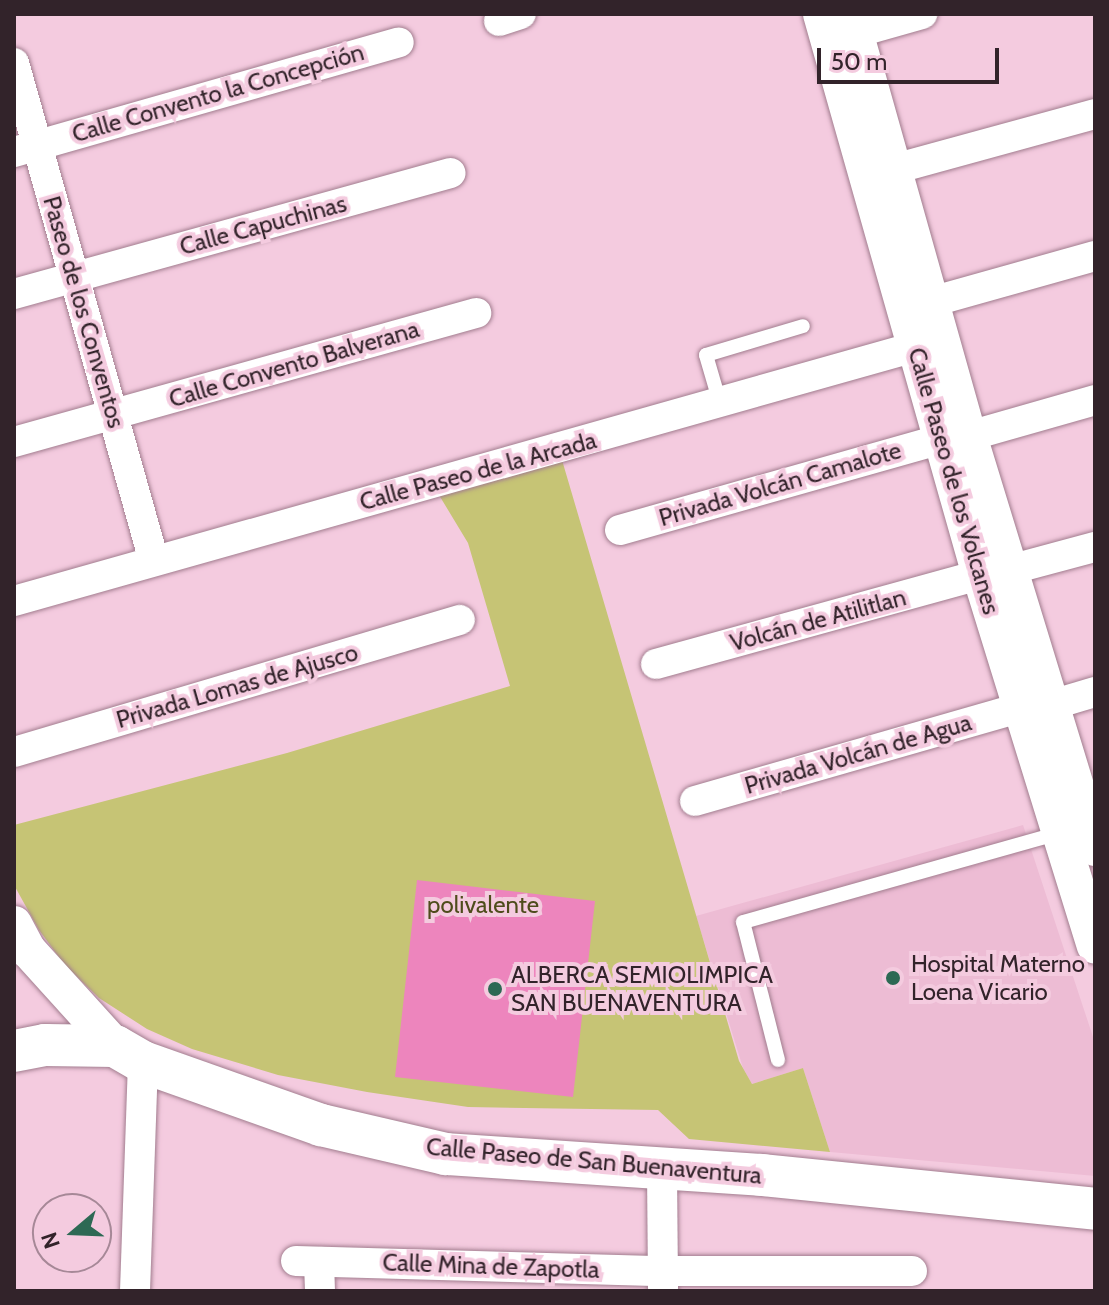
<!DOCTYPE html>
<html>
<head>
<meta charset="utf-8">
<style>
  body { margin:0 }
  #map { position:relative; width:1109px; height:1305px; overflow:hidden; background:#f4cbdf; font-family:Cabin,sans-serif }
  div>[style] { position:absolute }
  .built>* { inset:0; background:#edbcd4 }
  .green>* { inset:0; background:#c6c475 }
  .water>* { inset:0; background:#ed85bd }
  .roads { filter:drop-shadow(0 0 2px #a27d8f) drop-shadow(0 0 2px #a27d8f) }
  .service>* { height:14px; margin:-7px; padding:0 7px; transform-origin:7px; border-radius:7px; background:#fff }
  .minor>* { height:30px; margin:-15px; padding:0 15px; transform-origin:15px; border-radius:15px; background:#fff }
  .tertiary>* { height:36px; margin:-18px; padding:0 18px; transform-origin:18px; border-radius:18px; background:#fff }
  .secondary>* { height:42px; margin:-21px; padding:0 21px; transform-origin:21px; border-radius:21px; background:#fff }
  .dots>* { width:22px; height:22px; translate:-50% -50%; box-sizing:border-box; border:4px solid #f4cbdf; border-radius:50% }
  span { translate:-50% -50%; white-space:nowrap; text-align:center; line-height:1.15; -webkit-text-stroke:8px #f4cbdf; paint-order:stroke }
  .street-label { font-size:24px; color:#32232a }
  .park-label { font-size:24px; color:#4e4c1b }
  .poi-label { font-size:24px; color:#32232a }
  .left { translate:0 -50%; text-align:left }
  .frame { position:absolute; inset:0; border:16px solid #32232a; pointer-events:none }
  .north { position:absolute; left:32px; top:1193px; width:80px; height:80px; box-sizing:border-box; background:#f4cbdf; border:2px solid #a68897; border-radius:50%; rotate:251deg; font-size:22px; font-weight:700; line-height:32px; text-align:center; color:#32232a }
  .north::after { content:''; display:block; margin:auto; width:28px; height:36px; background:#2d6954; clip-path:polygon(50% 0,100% 100%,50% 72%,0 100%) }
  .scale { position:absolute; left:817px; top:48px; width:182px; height:36px; box-sizing:border-box; border:4px solid #32232a; border-top:0; padding-left:10px; font-size:24px; line-height:28px; white-space:nowrap; color:#32232a; -webkit-text-stroke:6px #f4cbdf; paint-order:stroke }
</style>
</head>
<body>
<div id="map">
  <div class="built">
    <i style="clip-path:polygon(1023px 825px,1095px 1043px,1095px 1176px,830px 1152px,803px 1068px,752px 1084px,743px 1068px,696px 916px)"></i>
  </div>
  <div class="green">
    <i style="clip-path:polygon(562px 460px,739px 1061px,752px 1084px,803px 1068px,830px 1152px,689px 1139px,658px 1110px,468px 1107px,367px 1092px,278px 1075px,192px 1049px,147px 1029px,99px 998px,64px 964px,39px 930px,14px 885px,14px 825px,287px 753px,510px 686px,468px 543px,439px 495px)"></i>
  </div>
  <div class="water">
    <i style="clip-path:polygon(417px 880px,595px 901px,573px 1097px,395px 1077px)"></i>
  </div>
  <div class="roads">
    <div class="service">
      <i style="left:720px;top:403px;width:50px;rotate:-106.3deg"></i>
      <i style="left:706px;top:355px;width:101px;rotate:-16.6deg"></i>
      <i style="left:778px;top:1060px;width:142px;rotate:-104.2deg"></i>
      <i style="left:743px;top:922px;width:328px;rotate:-15.7deg"></i>
    </div>
    <div class="minor">
      <i style="left:499px;top:21px;width:23px;rotate:-18deg"></i>
      <i style="left:855px;top:33px;width:70px;rotate:-15.8deg"></i>
      <i style="left:14px;top:63px;width:517px;rotate:74.3deg"></i>
      <i style="left:14px;top:152px;width:400px;rotate:-15.9deg"></i>
      <i style="left:894px;top:169px;width:208px;rotate:-15.3deg"></i>
      <i style="left:14px;top:294px;width:453px;rotate:-15.5deg"></i>
      <i style="left:931px;top:302px;width:170px;rotate:-15.7deg"></i>
      <i style="left:969px;top:436px;width:131px;rotate:-15.9deg"></i>
      <i style="left:14px;top:442px;width:480px;rotate:-15.6deg"></i>
      <i style="left:620px;top:530px;width:334px;rotate:-15.8deg"></i>
      <i style="left:1009px;top:570px;width:89px;rotate:-15deg"></i>
      <i style="left:14px;top:601px;width:958px;rotate:-15.75deg"></i>
      <i style="left:656px;top:664px;width:336px;rotate:-15.4deg"></i>
      <i style="left:1051px;top:705px;width:46px;rotate:-16.5deg"></i>
      <i style="left:14px;top:752px;width:465px;rotate:-16.5deg"></i>
      <i style="left:695px;top:801px;width:338px;rotate:-16deg"></i>
      <i style="left:662px;top:1170px;width:118px;rotate:89.5deg"></i>
      <i style="left:296px;top:1261px;width:367px;rotate:1.6deg"></i>
      <i style="left:663px;top:1271px;width:249px"></i>
      <i style="left:319px;top:1262px;width:29px;rotate:88deg"></i>
      <i style="left:135px;top:1291px;width:229px;rotate:-88deg"></i>
    </div>
    <div class="tertiary">
      <i style="left:821px;top:14px;width:583px;rotate:74.18deg"></i>
      <i style="left:980px;top:575px;width:388px;rotate:72.8deg"></i>
      <i style="left:850px;top:14px;width:438px;rotate:74.3deg"></i>
      <i style="left:969px;top:436px;width:431px;rotate:73deg"></i>
      <i style="left:14px;top:924px;width:30px;rotate:62deg"></i>
      <i style="left:28px;top:950px;width:130px;rotate:47.8deg"></i>
    </div>
    <div class="secondary">
      <i style="left:14px;top:1051px;width:32px;rotate:-11deg"></i>
      <i style="left:45px;top:1045px;width:70px;rotate:0.8deg"></i>
      <i style="left:115px;top:1046px;width:32px;rotate:30deg"></i>
      <i style="left:143px;top:1062px;width:189px;rotate:19.5deg"></i>
      <i style="left:321px;top:1125px;width:128px;rotate:13.1deg"></i>
      <i style="left:446px;top:1154px;width:317px;rotate:3.8deg"></i>
      <i style="left:762px;top:1175px;width:335px;rotate:5.8deg"></i>
    </div>
  </div>
  <div class="dots">
    <i style="left:893px;top:978px;background:#2d6954"></i>
    <i style="left:495px;top:989px;background:#2d6954"></i>
  </div>
  <div class="street-label">
    <span style="left:218px;top:93px;rotate:-16deg">Calle Convento la Concepción</span>
    <span style="left:263px;top:225px;rotate:-15deg">Calle Capuchinas</span>
    <span style="left:84px;top:312px;rotate:74deg">Paseo de los Conventos</span>
    <span style="left:294px;top:364px;rotate:-16deg">Calle Convento Balverana</span>
    <span style="left:478px;top:471px;rotate:-15deg">Calle Paseo de la Arcada</span>
    <span style="left:954px;top:481px;rotate:74deg">Calle Paseo de los Volcanes</span>
    <span style="left:780px;top:484px;rotate:-16deg">Privada Volcán Camalote</span>
    <span style="left:818px;top:620px;rotate:-15deg">Volcán de Atilitlan</span>
    <span style="left:237px;top:686px;rotate:-16deg">Privada Lomas de Ajusco</span>
    <span style="left:858px;top:754px;rotate:-16deg">Privada Volcán de Agua</span>
    <span style="left:594px;top:1161px;rotate:5deg">Calle Paseo de San Buenaventura</span>
    <span style="left:491px;top:1266px;rotate:2deg">Calle Mina de Zapotla</span>
  </div>
  <div class="park-label">
    <span style="left:483px;top:905px">polivalente</span>
  </div>
  <div class="poi-label">
    <span class="left" style="left:911px;top:978px">Hospital Materno<br>Loena Vicario</span>
    <span class="left" style="left:511px;top:989px">ALBERCA SEMIOLIMPICA<br>SAN BUENAVENTURA</span>
  </div>
  <div class="frame"></div>
  <div class="north">N</div>
  <div class="scale">50 m</div>
</div>
</body>
</html>
